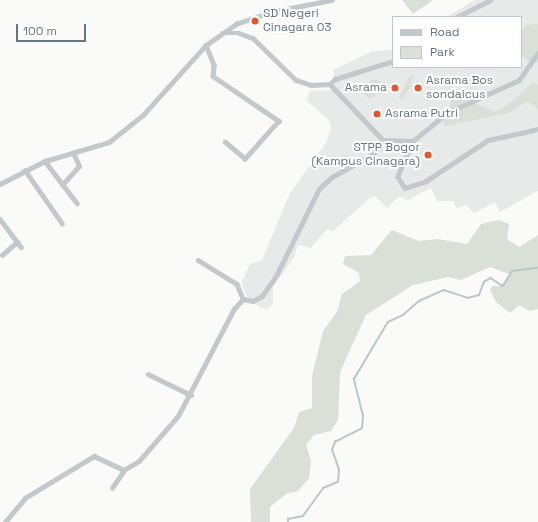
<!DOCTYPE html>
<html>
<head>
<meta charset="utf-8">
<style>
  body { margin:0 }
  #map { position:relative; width:538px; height:522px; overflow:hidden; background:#fafaf8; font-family:"Space Grotesk",sans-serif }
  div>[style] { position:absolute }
  .built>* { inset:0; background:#e8e9e9 }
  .green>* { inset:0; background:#dadfd7 }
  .round { border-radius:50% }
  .stream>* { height:1.5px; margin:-0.75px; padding:0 0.75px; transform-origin:0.75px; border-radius:0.75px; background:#bbc7cb }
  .minor>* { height:4.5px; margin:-2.25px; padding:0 2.25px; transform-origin:2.25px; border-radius:2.25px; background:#c3c8cc }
  .dots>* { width:11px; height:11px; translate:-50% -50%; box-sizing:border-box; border:2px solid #fff; border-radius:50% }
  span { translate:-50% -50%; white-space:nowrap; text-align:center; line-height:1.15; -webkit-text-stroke:4px #fff; paint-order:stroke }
  .poi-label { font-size:12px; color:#657683 }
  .left { translate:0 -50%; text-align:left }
  .right { translate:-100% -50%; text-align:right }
  .legend { position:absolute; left:392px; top:16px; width:130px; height:52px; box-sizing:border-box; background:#fff; border:1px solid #c1c8cd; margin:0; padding:5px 7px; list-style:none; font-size:12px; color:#657683 }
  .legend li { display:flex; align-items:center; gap:8px; height:20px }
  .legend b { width:20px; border:1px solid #c1c8cd }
  .scale { position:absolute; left:16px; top:24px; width:70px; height:18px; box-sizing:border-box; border:2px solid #657683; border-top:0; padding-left:5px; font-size:12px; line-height:14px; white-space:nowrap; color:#657683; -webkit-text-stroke:3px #fff; paint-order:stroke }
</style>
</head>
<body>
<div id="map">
  <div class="built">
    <i style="clip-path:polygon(475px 0,538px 0,538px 191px,500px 212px,495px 202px,474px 213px,466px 205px,457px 208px,453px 201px,437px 201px,431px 188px,408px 200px,399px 196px,387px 208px,375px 196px,369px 199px,333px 231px,327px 229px,311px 248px,298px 245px,294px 258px,273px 286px,273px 303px,267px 310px,258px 306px,245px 294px,242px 282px,250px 264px,262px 260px,290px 193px,326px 143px,331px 127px,329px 120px,307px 101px,309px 91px,331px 90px,336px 83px,333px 70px,373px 51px,393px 50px,393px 67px,521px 67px,521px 17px,446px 17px)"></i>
  </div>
  <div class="green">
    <i style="clip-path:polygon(402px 0,433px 0,413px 14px)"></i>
    <i style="clip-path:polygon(538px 24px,538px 62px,531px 63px,521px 56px,521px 31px,526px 25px)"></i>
    <i style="clip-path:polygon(410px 76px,413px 76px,411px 85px,402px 100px,399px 97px)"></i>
    <i class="round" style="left:368.5px;top:78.5px;width:11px;height:11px"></i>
    <i style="clip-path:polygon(533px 82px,538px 85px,538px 109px,527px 101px,509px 113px,446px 126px,443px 123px,452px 97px,461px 97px,495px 112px,508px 105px)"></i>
    <i class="round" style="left:364.5px;top:86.5px;width:11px;height:11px"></i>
    <i style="clip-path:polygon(499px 220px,509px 224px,507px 239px,519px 247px,538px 235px,538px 309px,530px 311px,519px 305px,510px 313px,496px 302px,490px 290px,493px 286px,502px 286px,509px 274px,490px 267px,461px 280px,448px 277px,413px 285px,366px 315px,340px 372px,338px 420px,331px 431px,314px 435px,306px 445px,311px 461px,309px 478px,298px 491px,286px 494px,270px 507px,270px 522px,251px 522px,250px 489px,294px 428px,299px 412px,312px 408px,312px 376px,323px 331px,337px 312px,342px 294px,360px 281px,359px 273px,343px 264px,345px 256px,371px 255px,392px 230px,419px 241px,438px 239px,467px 244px,481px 224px)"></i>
  </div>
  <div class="stream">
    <i style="left:288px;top:522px;width:3px;rotate:-90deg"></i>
    <i style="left:288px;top:519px;width:15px;rotate:-11deg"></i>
    <i style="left:303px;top:516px;width:34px;rotate:-54deg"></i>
    <i style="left:323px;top:488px;width:16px;rotate:-22deg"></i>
    <i style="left:338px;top:482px;width:12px;rotate:-85deg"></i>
    <i style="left:339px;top:470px;width:21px;rotate:-109deg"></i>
    <i style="left:332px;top:450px;width:9px;rotate:-69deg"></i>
    <i style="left:335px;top:442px;width:30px;rotate:-27deg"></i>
    <i style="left:362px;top:428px;width:12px;rotate:-85deg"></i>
    <i style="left:363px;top:416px;width:38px;rotate:-104deg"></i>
    <i style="left:354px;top:379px;width:66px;rotate:-59.2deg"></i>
    <i style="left:388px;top:322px;width:17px;rotate:-25deg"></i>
    <i style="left:403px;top:315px;width:21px;rotate:-41deg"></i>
    <i style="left:419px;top:301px;width:27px;rotate:-24deg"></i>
    <i style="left:444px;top:290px;width:25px;rotate:18deg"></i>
    <i style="left:468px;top:298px;width:11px;rotate:-15deg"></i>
    <i style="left:479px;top:295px;width:14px;rotate:-69deg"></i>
    <i style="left:484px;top:282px;width:8px;rotate:-30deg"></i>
    <i style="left:491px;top:278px;width:14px;rotate:34deg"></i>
    <i style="left:503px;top:286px;width:17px;rotate:-59deg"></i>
    <i style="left:512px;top:271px;width:26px;rotate:-7deg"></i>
  </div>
  <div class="minor">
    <i style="left:457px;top:17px;width:37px;rotate:-27deg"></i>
    <i style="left:222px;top:33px;width:17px"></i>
    <i style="left:239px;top:33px;width:15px;rotate:20deg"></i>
    <i style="left:253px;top:38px;width:60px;rotate:44.3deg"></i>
    <i style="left:296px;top:80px;width:16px;rotate:18deg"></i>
    <i style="left:311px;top:85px;width:19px;rotate:-3deg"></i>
    <i style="left:206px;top:45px;width:22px;rotate:68deg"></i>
    <i style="left:214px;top:65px;width:11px;rotate:95deg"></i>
    <i style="left:213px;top:76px;width:80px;rotate:34.3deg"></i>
    <i style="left:279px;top:121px;width:51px;rotate:131.8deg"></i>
    <i style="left:245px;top:159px;width:26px;rotate:-140deg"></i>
    <i style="left:330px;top:84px;width:77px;rotate:46.6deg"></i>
    <i style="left:383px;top:140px;width:30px;rotate:2deg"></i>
    <i style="left:413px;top:141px;width:44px;rotate:-39.5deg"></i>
    <i style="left:447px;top:113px;width:79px;rotate:-24.6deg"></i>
    <i style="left:519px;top:80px;width:33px;rotate:-55deg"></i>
    <i style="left:330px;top:84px;width:7px;rotate:-45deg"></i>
    <i style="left:335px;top:79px;width:61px;rotate:-17.2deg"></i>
    <i style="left:529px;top:131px;width:9px;rotate:-13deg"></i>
    <i style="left:413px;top:141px;width:39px;rotate:113deg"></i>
    <i style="left:398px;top:177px;width:13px;rotate:58deg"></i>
    <i style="left:405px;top:188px;width:22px;rotate:-18deg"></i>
    <i style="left:426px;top:181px;width:74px;rotate:-33.5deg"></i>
    <i style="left:488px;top:140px;width:39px;rotate:-12deg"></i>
    <i style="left:45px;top:161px;width:53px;rotate:52.7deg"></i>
    <i style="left:25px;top:170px;width:65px;rotate:55.1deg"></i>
    <i style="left:0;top:184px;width:51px;rotate:-27.1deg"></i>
    <i style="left:45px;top:161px;width:67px;rotate:-16.5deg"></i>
    <i style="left:109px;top:142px;width:43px;rotate:-38.5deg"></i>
    <i style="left:143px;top:115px;width:94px;rotate:-48deg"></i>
    <i style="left:206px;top:45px;width:37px;rotate:-35deg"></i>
    <i style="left:236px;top:24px;width:36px;rotate:-19deg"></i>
    <i style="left:270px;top:12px;width:63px;rotate:-11deg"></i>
    <i style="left:62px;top:185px;width:25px;rotate:-48deg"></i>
    <i style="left:79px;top:166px;width:14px;rotate:-115deg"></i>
    <i style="left:0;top:219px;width:35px;rotate:53deg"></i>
    <i style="left:2px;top:255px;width:20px;rotate:-41deg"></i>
    <i style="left:198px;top:260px;width:46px;rotate:31.6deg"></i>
    <i style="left:237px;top:284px;width:16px;rotate:68deg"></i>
    <i style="left:148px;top:374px;width:48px;rotate:26deg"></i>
    <i style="left:112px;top:488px;width:22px;rotate:-56deg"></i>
    <i style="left:5px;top:522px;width:31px;rotate:-50deg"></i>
    <i style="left:25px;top:498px;width:81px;rotate:-31.3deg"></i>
    <i style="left:94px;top:456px;width:33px;rotate:25deg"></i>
    <i style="left:124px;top:470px;width:17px;rotate:-31deg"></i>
    <i style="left:139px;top:461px;width:60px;rotate:-49.1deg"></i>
    <i style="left:178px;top:416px;width:121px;rotate:-62.4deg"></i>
    <i style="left:234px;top:309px;width:13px;rotate:-48deg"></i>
    <i style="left:243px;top:299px;width:10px;rotate:11deg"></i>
    <i style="left:253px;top:301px;width:10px;rotate:-29deg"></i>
    <i style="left:262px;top:296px;width:24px;rotate:-55deg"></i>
    <i style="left:276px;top:276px;width:97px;rotate:-63.7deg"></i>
    <i style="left:319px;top:189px;width:18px;rotate:-43deg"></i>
    <i style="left:332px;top:177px;width:47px;rotate:-29.3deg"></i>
    <i style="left:373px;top:154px;width:17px;rotate:-54deg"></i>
  </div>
  <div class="dots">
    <i style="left:255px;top:21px;background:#e4572e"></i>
    <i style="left:395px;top:88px;background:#e4572e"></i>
    <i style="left:418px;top:88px;background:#e4572e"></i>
    <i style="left:377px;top:114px;background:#e4572e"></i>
    <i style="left:428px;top:155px;background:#e4572e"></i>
  </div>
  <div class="poi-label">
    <span class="left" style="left:263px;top:21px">SD Negeri<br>Cinagara 03</span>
    <span class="left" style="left:426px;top:88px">Asrama Bos<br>sondaicus</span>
    <span class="right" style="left:387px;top:88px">Asrama</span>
    <span class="left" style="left:385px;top:114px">Asrama Putri</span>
    <span class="right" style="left:420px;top:155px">STPP Bogor<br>(Kampus Cinagara)</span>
  </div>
  <ul class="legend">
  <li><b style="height:5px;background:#c3c8cc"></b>Road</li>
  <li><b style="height:11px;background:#dadfd7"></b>Park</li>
  </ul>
  <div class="scale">100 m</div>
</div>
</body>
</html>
